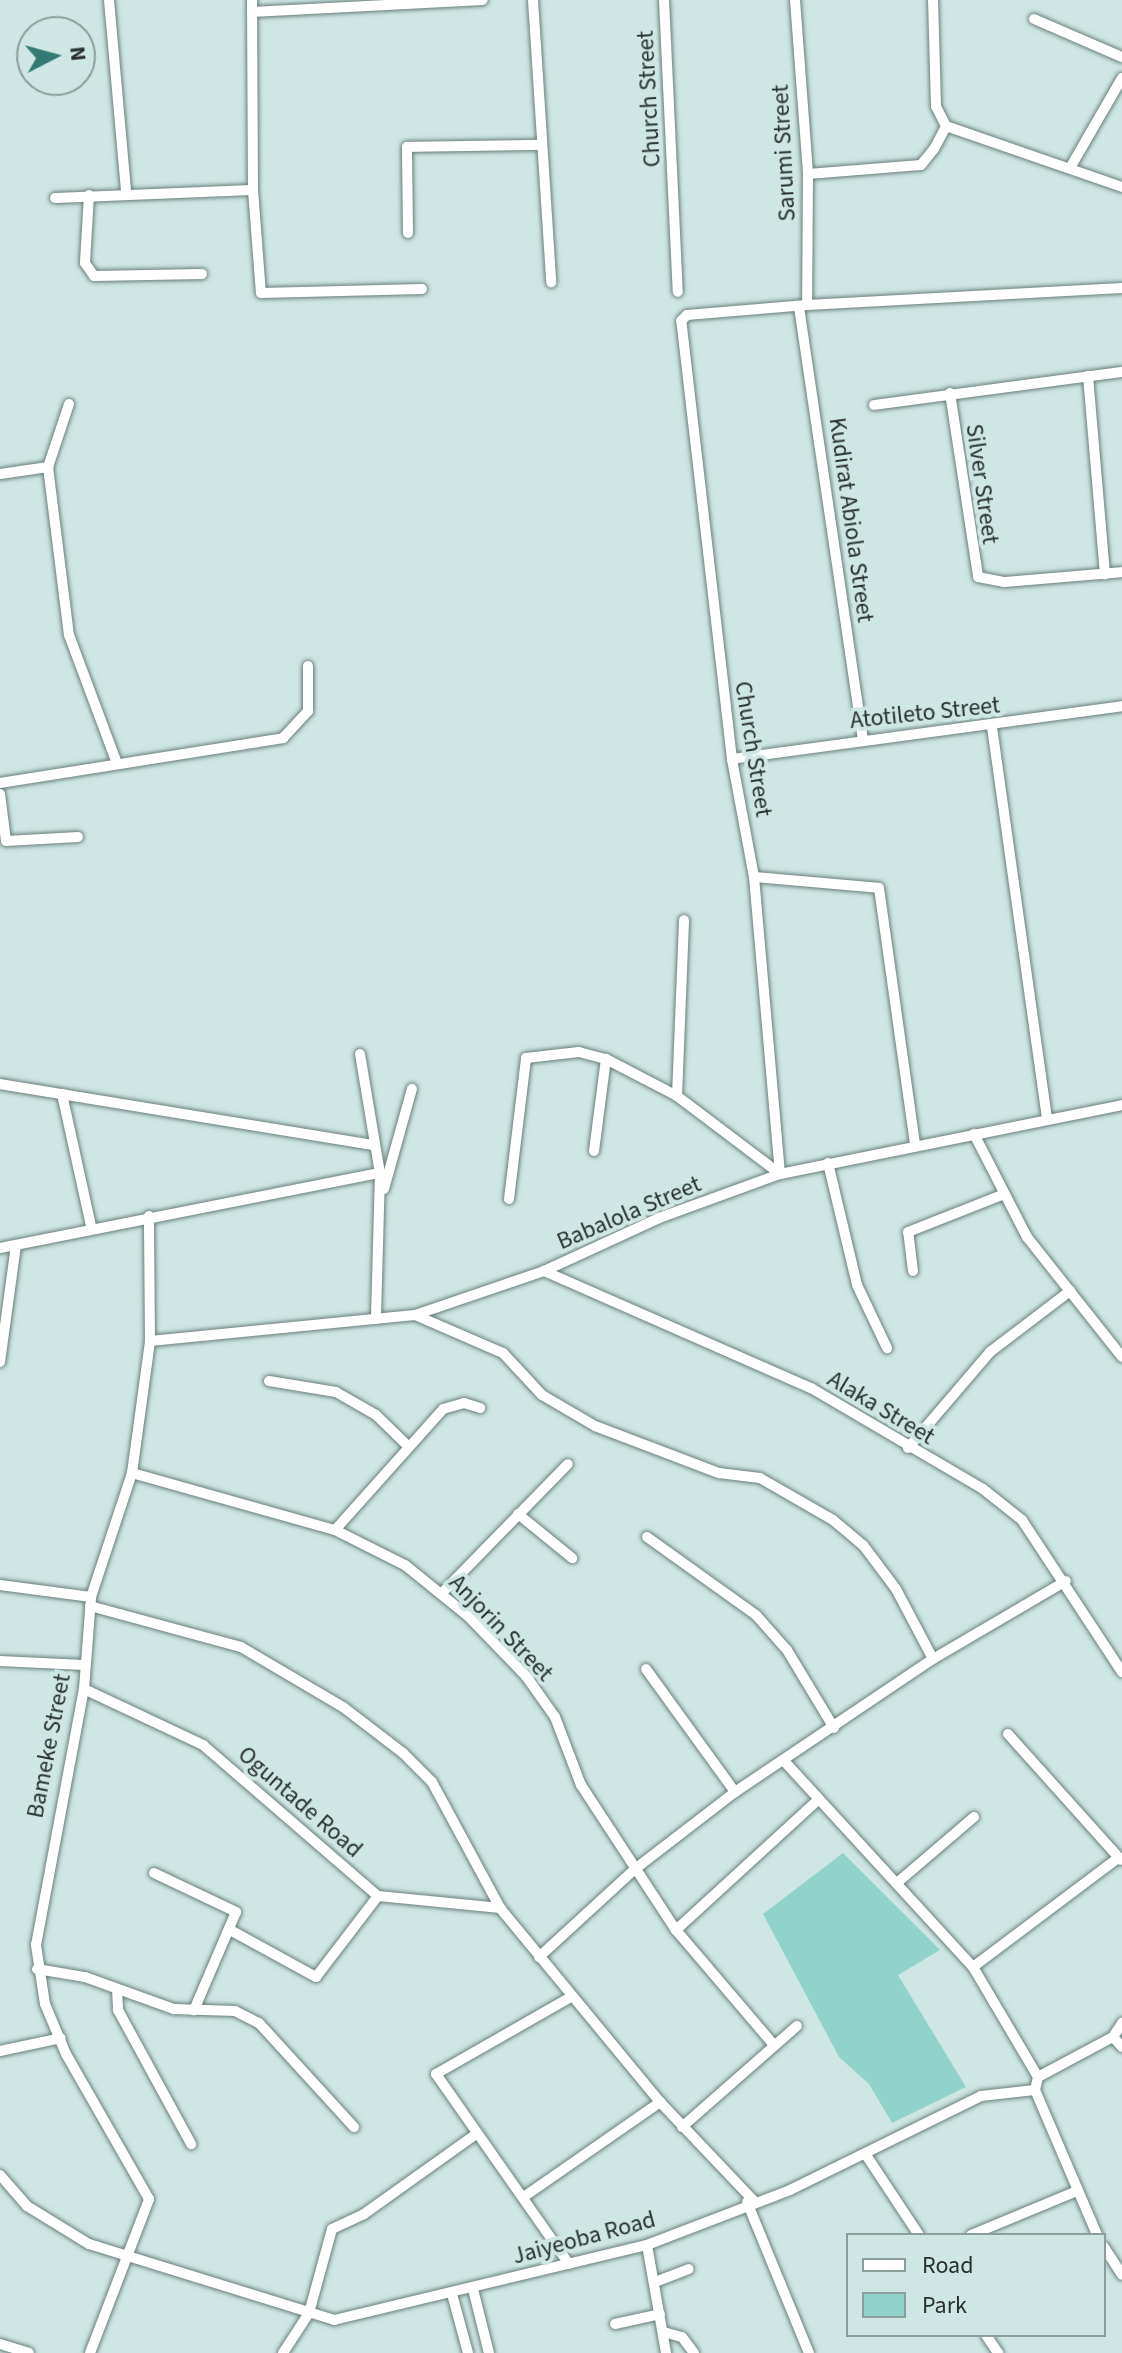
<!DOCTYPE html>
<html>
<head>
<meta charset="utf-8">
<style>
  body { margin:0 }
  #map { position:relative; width:1122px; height:2353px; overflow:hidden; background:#cfe7e4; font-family:"Source Sans 3",sans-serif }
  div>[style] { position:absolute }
  .green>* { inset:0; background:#91d2ca }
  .roads { filter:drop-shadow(0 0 2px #697f7c) drop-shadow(0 0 2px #697f7c) }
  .minor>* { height:10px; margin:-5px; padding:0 5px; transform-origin:5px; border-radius:5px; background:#fff }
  span { translate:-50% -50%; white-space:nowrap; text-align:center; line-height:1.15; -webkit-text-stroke:8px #cfe7e4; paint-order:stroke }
  .street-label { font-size:24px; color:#27302f }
  .legend { position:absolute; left:846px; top:2233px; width:260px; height:104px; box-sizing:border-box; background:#cfe7e4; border:2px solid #8c9e9c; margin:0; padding:10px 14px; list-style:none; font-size:24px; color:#27302f }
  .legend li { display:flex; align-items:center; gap:16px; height:40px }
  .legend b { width:40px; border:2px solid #8c9e9c }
  .north { position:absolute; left:16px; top:16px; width:80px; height:80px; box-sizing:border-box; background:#cfe7e4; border:2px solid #8c9e9c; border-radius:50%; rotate:84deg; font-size:22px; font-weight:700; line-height:32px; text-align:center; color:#27302f }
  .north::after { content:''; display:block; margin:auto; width:28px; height:36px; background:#327a73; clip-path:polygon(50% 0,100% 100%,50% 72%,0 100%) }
</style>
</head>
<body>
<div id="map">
  <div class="green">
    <i style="clip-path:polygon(843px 1853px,940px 1950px,898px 1975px,966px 2087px,892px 2123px,869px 2084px,839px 2057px,763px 1914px)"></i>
  </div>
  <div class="roads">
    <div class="minor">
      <i style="left:109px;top:0;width:192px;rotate:84.9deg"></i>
      <i style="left:252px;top:0;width:190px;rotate:89.7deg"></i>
      <i style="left:253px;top:190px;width:103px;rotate:85.6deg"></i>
      <i style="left:261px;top:293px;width:161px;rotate:-1.4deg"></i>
      <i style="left:533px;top:0;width:283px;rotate:86.3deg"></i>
      <i style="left:664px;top:0;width:292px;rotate:87.3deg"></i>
      <i style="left:795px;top:0;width:174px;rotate:85.7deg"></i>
      <i style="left:808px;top:174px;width:131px;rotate:90.4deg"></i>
      <i style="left:252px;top:12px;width:231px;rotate:-3deg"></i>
      <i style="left:1034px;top:19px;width:96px;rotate:23.4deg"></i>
      <i style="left:946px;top:126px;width:186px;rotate:19.1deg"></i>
      <i style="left:1070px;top:168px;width:104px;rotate:-60deg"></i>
      <i style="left:808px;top:174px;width:113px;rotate:-4.6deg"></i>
      <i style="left:921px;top:165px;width:21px;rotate:-51deg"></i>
      <i style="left:934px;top:149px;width:26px;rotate:-62deg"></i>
      <i style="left:946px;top:126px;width:22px;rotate:-117deg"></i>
      <i style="left:936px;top:106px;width:106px;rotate:-91.6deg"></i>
      <i style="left:89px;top:195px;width:68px;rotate:93.4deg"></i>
      <i style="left:85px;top:263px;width:16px;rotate:55deg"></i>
      <i style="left:94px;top:276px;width:108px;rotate:-1.1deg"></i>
      <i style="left:55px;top:198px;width:198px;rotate:-2.3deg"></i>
      <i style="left:408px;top:233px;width:86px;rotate:-90.7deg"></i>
      <i style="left:407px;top:147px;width:133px;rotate:-0.9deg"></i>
      <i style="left:799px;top:307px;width:437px;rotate:81.6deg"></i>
      <i style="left:1088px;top:376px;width:199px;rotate:85.1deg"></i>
      <i style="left:950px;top:393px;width:186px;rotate:81.3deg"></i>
      <i style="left:978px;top:577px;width:26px;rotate:11deg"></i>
      <i style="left:1004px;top:582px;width:118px;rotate:-4.8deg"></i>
      <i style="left:69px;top:404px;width:66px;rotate:108.4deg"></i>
      <i style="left:48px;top:467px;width:169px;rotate:82.9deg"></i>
      <i style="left:69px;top:635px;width:134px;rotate:69.5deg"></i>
      <i style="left:874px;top:405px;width:250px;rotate:-7.6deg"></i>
      <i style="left:0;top:474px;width:49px;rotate:-8.3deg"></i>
      <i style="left:992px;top:727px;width:396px;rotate:82deg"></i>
      <i style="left:732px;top:759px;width:394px;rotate:-7.7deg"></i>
      <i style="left:0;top:783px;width:287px;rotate:-9deg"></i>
      <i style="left:283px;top:738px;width:37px;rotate:-47deg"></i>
      <i style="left:308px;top:711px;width:45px;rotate:-90deg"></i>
      <i style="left:0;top:794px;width:47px;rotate:82.7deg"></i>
      <i style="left:6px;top:841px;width:72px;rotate:-3.2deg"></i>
      <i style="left:754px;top:877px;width:125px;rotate:5deg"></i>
      <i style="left:879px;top:888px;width:260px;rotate:82deg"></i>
      <i style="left:360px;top:1054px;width:121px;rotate:80.5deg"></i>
      <i style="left:380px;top:1173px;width:146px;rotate:91.6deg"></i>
      <i style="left:0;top:1084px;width:379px;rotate:9.3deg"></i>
      <i style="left:62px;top:1094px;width:135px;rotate:77.6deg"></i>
      <i style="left:677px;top:1096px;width:176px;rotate:-87.7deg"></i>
      <i style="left:974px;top:1134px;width:116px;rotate:62.8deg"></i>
      <i style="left:1027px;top:1237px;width:153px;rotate:51.6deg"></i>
      <i style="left:594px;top:1151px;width:93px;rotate:-82.6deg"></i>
      <i style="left:828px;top:1163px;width:125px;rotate:76.6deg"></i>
      <i style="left:857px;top:1285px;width:70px;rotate:64.5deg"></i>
      <i style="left:780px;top:1174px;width:298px;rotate:-95deg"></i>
      <i style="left:754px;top:877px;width:120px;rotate:-100.6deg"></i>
      <i style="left:732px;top:759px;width:441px;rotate:-96.6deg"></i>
      <i style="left:681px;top:321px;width:8px;rotate:-45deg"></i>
      <i style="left:687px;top:315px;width:120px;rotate:-4.8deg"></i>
      <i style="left:807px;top:305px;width:315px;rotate:-3.1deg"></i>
      <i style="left:384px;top:1189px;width:104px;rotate:-74.4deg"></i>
      <i style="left:509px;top:1199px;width:142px;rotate:-83.1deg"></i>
      <i style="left:526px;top:1058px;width:53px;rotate:-6.5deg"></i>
      <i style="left:579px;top:1052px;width:28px;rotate:15deg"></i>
      <i style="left:606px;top:1059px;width:80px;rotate:27.5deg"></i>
      <i style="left:677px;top:1096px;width:129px;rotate:37.1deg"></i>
      <i style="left:0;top:1248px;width:387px;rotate:-11.2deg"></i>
      <i style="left:544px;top:1271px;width:292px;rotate:23.7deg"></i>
      <i style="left:811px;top:1388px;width:199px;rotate:30.4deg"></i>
      <i style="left:983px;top:1489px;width:50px;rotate:38.5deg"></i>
      <i style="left:1022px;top:1520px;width:182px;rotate:56.7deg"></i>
      <i style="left:913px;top:1271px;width:39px;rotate:-97deg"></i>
      <i style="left:908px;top:1232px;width:101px;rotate:-21.5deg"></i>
      <i style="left:415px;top:1315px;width:96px;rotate:23.4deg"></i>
      <i style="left:503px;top:1353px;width:57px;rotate:47.1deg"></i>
      <i style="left:542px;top:1395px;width:61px;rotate:30.3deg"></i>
      <i style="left:595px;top:1426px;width:133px;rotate:20.8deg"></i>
      <i style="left:719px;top:1473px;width:41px;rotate:7deg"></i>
      <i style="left:760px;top:1478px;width:84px;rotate:29.9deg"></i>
      <i style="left:833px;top:1520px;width:39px;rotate:40deg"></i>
      <i style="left:863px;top:1545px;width:55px;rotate:53.1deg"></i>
      <i style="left:896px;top:1589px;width:79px;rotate:62.1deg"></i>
      <i style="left:150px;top:1341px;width:266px;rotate:-5.6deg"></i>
      <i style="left:415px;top:1315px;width:136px;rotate:-18.8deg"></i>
      <i style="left:544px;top:1271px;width:127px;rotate:-24.7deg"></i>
      <i style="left:659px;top:1218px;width:129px;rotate:-20deg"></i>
      <i style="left:780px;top:1174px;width:349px;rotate:-11.4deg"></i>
      <i style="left:0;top:1362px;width:118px;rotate:-82.2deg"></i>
      <i style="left:269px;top:1381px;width:68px;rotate:9.3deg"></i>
      <i style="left:336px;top:1392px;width:46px;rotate:29.9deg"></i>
      <i style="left:376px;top:1415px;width:45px;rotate:44.1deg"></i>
      <i style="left:908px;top:1448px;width:126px;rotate:-49.5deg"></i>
      <i style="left:990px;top:1352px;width:101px;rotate:-37.3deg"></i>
      <i style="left:132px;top:1473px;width:211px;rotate:15.7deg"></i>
      <i style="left:335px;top:1530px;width:78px;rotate:26.6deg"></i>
      <i style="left:405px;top:1565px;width:82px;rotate:39.1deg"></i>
      <i style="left:469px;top:1617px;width:82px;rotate:46deg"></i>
      <i style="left:526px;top:1676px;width:50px;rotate:54.7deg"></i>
      <i style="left:555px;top:1717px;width:73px;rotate:69.1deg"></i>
      <i style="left:581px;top:1785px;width:173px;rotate:56.8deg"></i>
      <i style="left:676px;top:1930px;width:150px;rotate:49.6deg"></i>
      <i style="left:518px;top:1514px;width:70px;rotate:39.2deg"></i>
      <i style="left:335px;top:1530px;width:162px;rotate:-48.2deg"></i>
      <i style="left:443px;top:1409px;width:22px;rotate:-16deg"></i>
      <i style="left:464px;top:1403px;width:17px;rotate:17deg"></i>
      <i style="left:647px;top:1537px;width:134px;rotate:35.6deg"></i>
      <i style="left:756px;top:1615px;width:47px;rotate:48.5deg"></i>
      <i style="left:787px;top:1650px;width:91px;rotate:58.9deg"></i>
      <i style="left:0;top:1585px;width:92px;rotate:7.5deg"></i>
      <i style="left:442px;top:1593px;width:180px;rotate:-45.7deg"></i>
      <i style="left:90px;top:1606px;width:156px;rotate:15.2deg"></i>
      <i style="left:241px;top:1647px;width:118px;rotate:30.5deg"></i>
      <i style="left:343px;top:1707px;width:76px;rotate:37.5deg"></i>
      <i style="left:403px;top:1753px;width:41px;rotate:45deg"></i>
      <i style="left:432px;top:1782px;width:143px;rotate:61.6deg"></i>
      <i style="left:500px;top:1908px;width:251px;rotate:50.5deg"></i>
      <i style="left:660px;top:2102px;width:137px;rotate:46.5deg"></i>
      <i style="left:0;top:1661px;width:84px;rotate:2.7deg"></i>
      <i style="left:646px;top:1669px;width:152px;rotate:54.1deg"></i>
      <i style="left:84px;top:1689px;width:132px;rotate:25.2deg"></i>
      <i style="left:203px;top:1745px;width:231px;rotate:40.8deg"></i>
      <i style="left:378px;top:1896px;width:123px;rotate:5.6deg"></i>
      <i style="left:1008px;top:1734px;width:169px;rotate:48.1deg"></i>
      <i style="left:785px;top:1762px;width:278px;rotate:47.5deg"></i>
      <i style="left:973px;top:1967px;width:128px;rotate:59.4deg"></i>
      <i style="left:1038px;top:2077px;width:13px;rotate:103deg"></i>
      <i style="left:154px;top:1873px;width:91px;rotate:25.4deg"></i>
      <i style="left:236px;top:1912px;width:107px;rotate:113.2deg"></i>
      <i style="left:898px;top:1882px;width:100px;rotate:-40.5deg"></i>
      <i style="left:676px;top:1930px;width:193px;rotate:-42.5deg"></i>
      <i style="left:232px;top:1931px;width:96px;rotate:28.7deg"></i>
      <i style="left:316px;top:1977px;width:102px;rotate:-52.6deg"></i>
      <i style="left:539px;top:1957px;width:130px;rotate:-42.5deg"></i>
      <i style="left:635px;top:1869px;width:126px;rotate:-37.6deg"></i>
      <i style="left:735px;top:1792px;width:239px;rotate:-33.9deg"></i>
      <i style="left:933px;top:1659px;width:154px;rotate:-30.4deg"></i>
      <i style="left:973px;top:1967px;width:181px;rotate:-36.9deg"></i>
      <i style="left:37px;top:1969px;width:49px;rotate:9.5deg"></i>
      <i style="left:85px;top:1977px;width:95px;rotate:19.8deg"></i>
      <i style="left:174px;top:2009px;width:61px;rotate:1.9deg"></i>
      <i style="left:235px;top:2011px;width:27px;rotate:27deg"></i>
      <i style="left:259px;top:2023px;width:141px;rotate:47.6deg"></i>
      <i style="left:117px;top:1989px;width:21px;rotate:87deg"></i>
      <i style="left:118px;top:2010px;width:153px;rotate:61.4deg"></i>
      <i style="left:1113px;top:2037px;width:13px;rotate:48deg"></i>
      <i style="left:0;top:2051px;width:62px;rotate:-12deg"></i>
      <i style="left:1038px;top:2077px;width:85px;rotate:-28.1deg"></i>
      <i style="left:1113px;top:2037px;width:17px;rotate:-57deg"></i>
      <i style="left:1035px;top:2090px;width:158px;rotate:66.8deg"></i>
      <i style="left:682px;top:2127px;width:153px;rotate:-41.3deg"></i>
      <i style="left:866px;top:2155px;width:96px;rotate:56.5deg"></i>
      <i style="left:0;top:2175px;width:41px;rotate:48.9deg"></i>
      <i style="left:27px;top:2206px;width:73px;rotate:31.5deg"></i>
      <i style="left:89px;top:2244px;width:257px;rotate:17.2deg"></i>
      <i style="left:334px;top:2320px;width:322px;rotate:-13.5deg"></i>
      <i style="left:647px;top:2245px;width:153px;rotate:-21deg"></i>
      <i style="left:790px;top:2190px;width:213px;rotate:-26.2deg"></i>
      <i style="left:981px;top:2096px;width:54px;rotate:-6.3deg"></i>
      <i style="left:525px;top:2196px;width:165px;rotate:-34.8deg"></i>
      <i style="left:747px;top:2202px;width:163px;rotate:67.7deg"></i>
      <i style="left:971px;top:2235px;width:115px;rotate:-22.5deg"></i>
      <i style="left:647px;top:2245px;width:110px;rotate:80deg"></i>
      <i style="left:1104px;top:2247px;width:33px;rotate:57deg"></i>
      <i style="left:569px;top:2264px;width:232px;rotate:-125deg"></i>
      <i style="left:436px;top:2074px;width:155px;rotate:-29.7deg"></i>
      <i style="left:655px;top:2282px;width:36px;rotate:-21deg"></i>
      <i style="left:473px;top:2289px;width:66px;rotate:76deg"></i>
      <i style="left:452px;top:2294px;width:61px;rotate:74.8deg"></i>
      <i style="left:615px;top:2324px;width:46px;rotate:-12.5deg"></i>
      <i style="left:664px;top:2332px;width:19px;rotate:16deg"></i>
      <i style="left:682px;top:2337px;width:20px;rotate:53deg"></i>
      <i style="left:986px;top:2335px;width:22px;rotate:56deg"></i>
      <i style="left:0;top:2344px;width:30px;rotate:17deg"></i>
      <i style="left:90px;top:2353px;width:165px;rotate:-69deg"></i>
      <i style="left:149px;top:2199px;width:167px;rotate:-119.8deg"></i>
      <i style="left:66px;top:2054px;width:54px;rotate:-112.8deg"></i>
      <i style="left:45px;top:2004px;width:60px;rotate:-98.7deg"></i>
      <i style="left:36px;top:1945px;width:260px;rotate:-79.4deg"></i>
      <i style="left:84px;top:1689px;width:92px;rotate:-85.6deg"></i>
      <i style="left:91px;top:1597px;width:131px;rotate:-71.7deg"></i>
      <i style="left:132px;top:1473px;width:133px;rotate:-82.2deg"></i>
      <i style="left:150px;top:1341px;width:125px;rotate:-90.5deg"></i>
      <i style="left:283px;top:2353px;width:48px;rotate:-57deg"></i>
      <i style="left:309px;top:2313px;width:87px;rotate:-74.7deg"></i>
      <i style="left:332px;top:2229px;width:35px;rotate:-25deg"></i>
      <i style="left:364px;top:2214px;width:138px;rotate:-35.5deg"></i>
    </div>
  </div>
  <div class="street-label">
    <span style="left:649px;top:99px;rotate:-93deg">Church Street</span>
    <span style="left:784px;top:153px;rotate:-93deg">Sarumi Street</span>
    <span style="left:982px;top:484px;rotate:82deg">Silver Street</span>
    <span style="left:851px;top:520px;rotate:82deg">Kudirat Abiola Street</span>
    <span style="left:925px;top:713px;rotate:-6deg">Atotileto Street</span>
    <span style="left:753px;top:749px;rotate:81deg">Church Street</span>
    <span style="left:629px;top:1213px;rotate:-23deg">Babalola Street</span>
    <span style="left:881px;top:1408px;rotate:31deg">Alaka Street</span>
    <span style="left:501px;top:1628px;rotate:46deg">Anjorin Street</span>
    <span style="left:49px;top:1746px;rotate:-79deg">Bameke Street</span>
    <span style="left:300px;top:1802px;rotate:41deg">Oguntade Road</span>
    <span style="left:584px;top:2238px;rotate:-15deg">Jaiyeoba Road</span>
  </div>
  <ul class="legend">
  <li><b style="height:10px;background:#fff"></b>Road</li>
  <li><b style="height:22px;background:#91d2ca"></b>Park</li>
  </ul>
  <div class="north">N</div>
</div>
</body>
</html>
